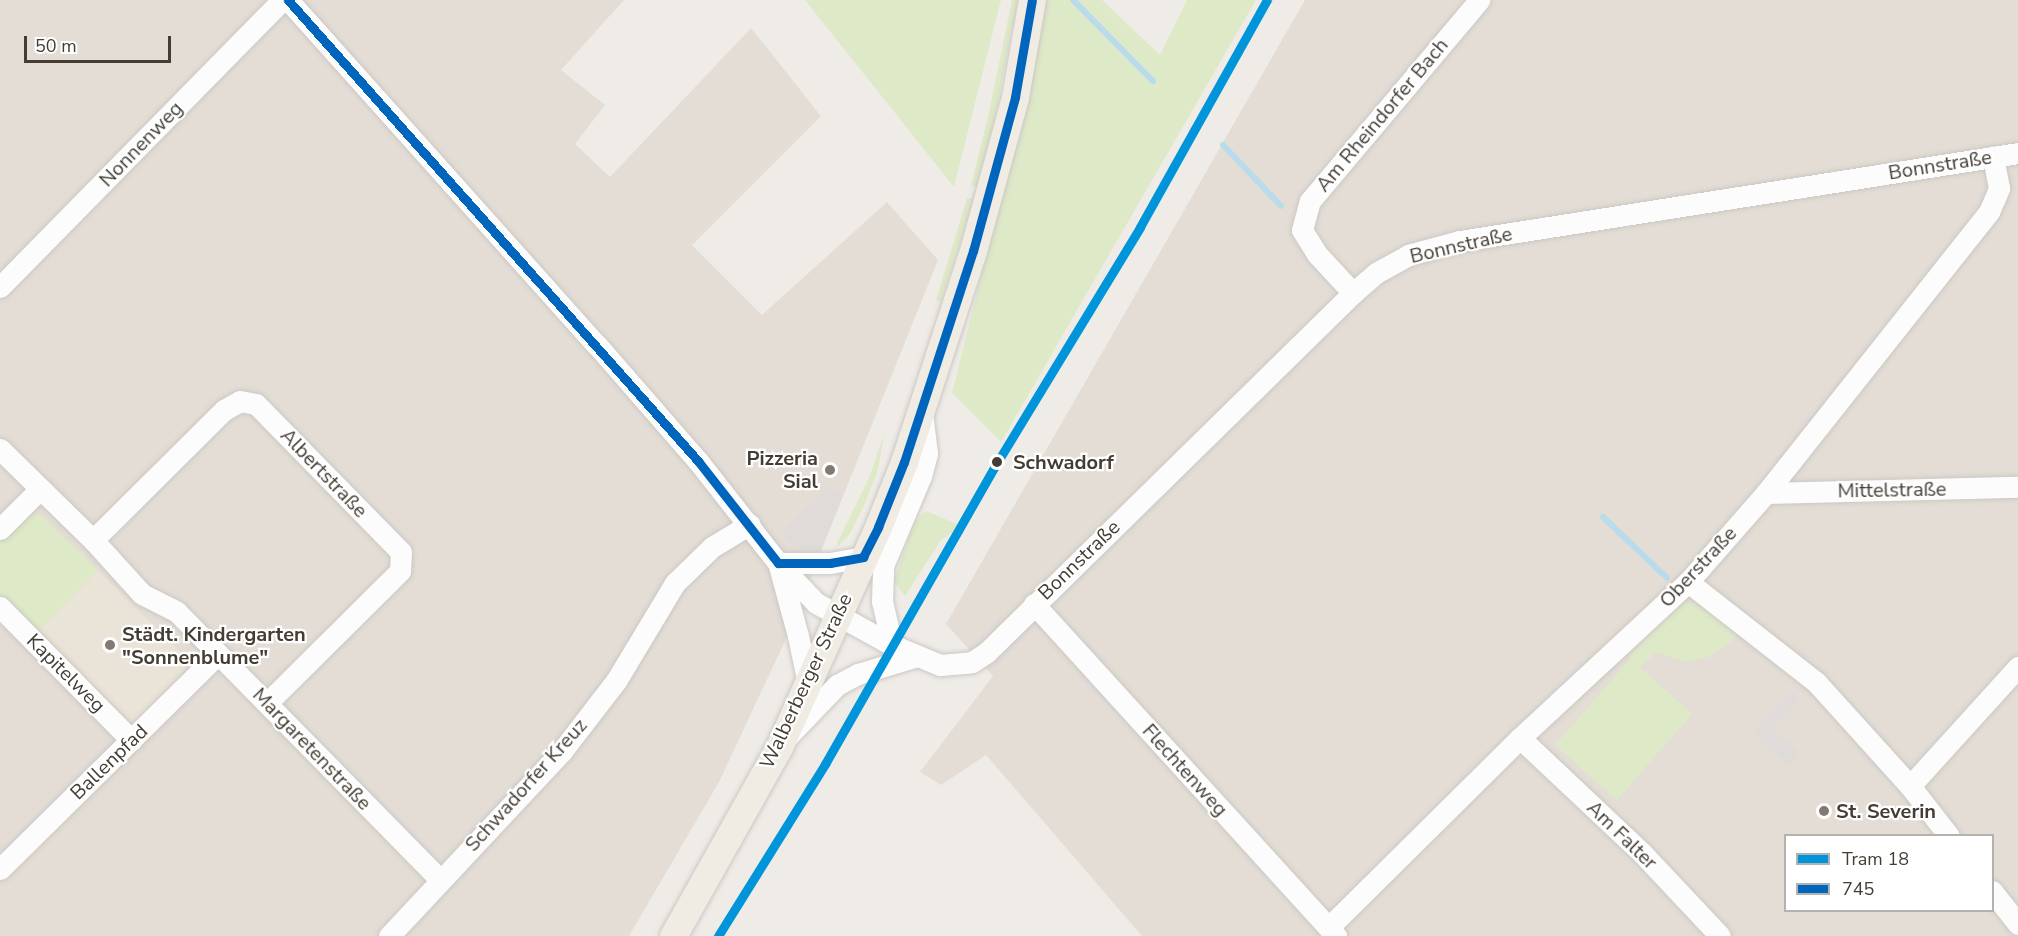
<!DOCTYPE html>
<html>
<head>
<meta charset="utf-8">
<style>
  body { margin:0 }
  #map { position:relative; width:2018px; height:936px; overflow:hidden; background:#efece8; font-family:"Nunito Sans",sans-serif }
  div>[style] { position:absolute }
  .residential>* { inset:0; background:#e3ddd5 }
  .education>* { inset:0; background:#eae3d7 }
  .green>* { inset:0; background:#dee9c8 }
  .parking>* { inset:0; background:#dedbd8 }
  .stream>* { height:6px; margin:-3px; padding:0 3px; transform-origin:3px; border-radius:3px; background:#b8dcec }
  .roads { filter:drop-shadow(0 0 2px #cbc8c4) drop-shadow(0 0 2px #cbc8c4) }
  .minor>* { height:21px; margin:-10.5px; padding:0 10.5px; transform-origin:10.5px; border-radius:10.5px; background:#fdfcfc }
  .major>* { height:27px; margin:-13.5px; padding:0 13.5px; transform-origin:13.5px; border-radius:13.5px; background:#f0ebe3 }
  .bus-1>* { height:9px; margin:-4.5px; padding:0 4.5px; transform-origin:4.5px; border-radius:4.5px; background:#0065bd }
  .tram-1>* { height:9px; margin:-4.5px; padding:0 4.5px; transform-origin:4.5px; border-radius:4.5px; background:#0095da }
  .dots>* { width:16px; height:16px; translate:-50% -50%; box-sizing:border-box; border:3px solid #fff; border-radius:50% }
  span { translate:-50% -50%; white-space:nowrap; text-align:center; line-height:1.15; -webkit-text-stroke:4.5px #fff; paint-order:stroke }
  .street-label { font-size:20px; color:#443d34 }
  .poi-label { font-size:20px; color:#443d34; font-weight:700 }
  .right { translate:-100% -50%; text-align:right }
  .left { translate:0 -50%; text-align:left }
  .stop-label { font-size:20px; color:#443d34; font-weight:700 }
  .legend { position:absolute; left:1784px; top:834px; width:210px; height:78px; box-sizing:border-box; background:#fff; border:2px solid #b4b1ae; margin:0; padding:8px 10px; list-style:none; font-size:18px; color:#443d34 }
  .legend li { display:flex; align-items:center; gap:12px; height:30px }
  .legend b { width:30px; border:2px solid #b4b1ae }
  .scale { position:absolute; left:24px; top:36px; width:147px; height:27px; box-sizing:border-box; border:3px solid #443d34; border-top:0; padding-left:8px; font-size:18px; line-height:21px; white-space:nowrap; color:#443d34; -webkit-text-stroke:4px #fff; paint-order:stroke }
</style>
</head>
<body>
<div id="map">
  <div class="residential">
    <i style="clip-path:polygon(0 0,624px 0,561px 70px,605px 105px,575px 144px,610px 177px,751px 28px,821px 116px,692px 245px,762px 315px,887px 202px,938px 260px,785px 641px,719px 782px,629px 936px,0 936px)"></i>
    <i style="clip-path:polygon(evenodd,1305px 0,2018px 0,2018px 936px,1142px 936px,986px 755px,941px 785px,920px 772px,993px 676px,946px 624px,1305px 0,1786px 836px,1992px 836px,1992px 910px,1786px 910px,1786px 836px)"></i>
  </div>
  <div class="education">
    <i style="clip-path:polygon(98px 570px,184px 656px,186px 664px,181px 677px,136px 722px,130px 725px,36px 634px)"></i>
  </div>
  <div class="green">
    <i style="clip-path:polygon(805px 0,1001px 0,954px 187px)"></i>
    <i style="clip-path:polygon(1012px 0,1018px 0,994px 123px,977px 187px,971px 186px,989px 112px)"></i>
    <i style="clip-path:polygon(1043px 0,1102px 0,1160px 55px,1187px 0,1256px 0,1001px 442px,952px 393px,1030px 81px)"></i>
    <i style="clip-path:polygon(967px 198px,974px 199px,941px 302px,936px 300px)"></i>
    <i style="clip-path:polygon(884px 434px,878px 470px,864px 506px,850px 534px,837px 547px,837px 543px,869px 478px)"></i>
    <i style="clip-path:polygon(926px 511px,957px 524px,952px 533px,941px 540px,905px 596px,894px 581px,914px 522px)"></i>
    <i style="clip-path:polygon(39px 514px,98px 570px,36px 634px,0 599px,0 543px,26px 516px)"></i>
    <i style="clip-path:polygon(1685px 603px,1696px 603px,1739px 633px,1724px 648px,1708px 657px,1686px 662px,1656px 652px,1640px 667px,1692px 714px,1617px 800px,1555px 745px,1630px 659px,1631px 647px,1669px 611px)"></i>
  </div>
  <div class="parking">
    <i style="clip-path:polygon(828px 488px,843px 495px,821px 548px,803px 549px,793px 545px,781px 532px)"></i>
    <i style="clip-path:polygon(1793px 690px,1800px 698px,1772px 728px,1800px 754px,1788px 766px,1753px 732px)"></i>
  </div>
  <div class="stream">
    <i style="left:1073px;top:0;width:114px;rotate:45.4deg"></i>
    <i style="left:1223px;top:145px;width:84px;rotate:46.4deg"></i>
    <i style="left:1603px;top:517px;width:88px;rotate:43.6deg"></i>
  </div>
  <div class="roads">
    <div class="minor">
      <i style="left:288px;top:0;width:463px;rotate:48.2deg"></i>
      <i style="left:597px;top:345px;width:154px;rotate:49deg"></i>
      <i style="left:698px;top:461px;width:130px;rotate:51.9deg"></i>
      <i style="left:778px;top:563px;width:55px;rotate:46.5deg"></i>
      <i style="left:816px;top:603px;width:87px;rotate:28.9deg"></i>
      <i style="left:892px;top:645px;width:52px;rotate:22.6deg"></i>
      <i style="left:940px;top:665px;width:32px;rotate:-5deg"></i>
      <i style="left:972px;top:662px;width:17px;rotate:-33deg"></i>
      <i style="left:986px;top:653px;width:514px;rotate:-44.45deg"></i>
      <i style="left:1353px;top:293px;width:30px;rotate:-41deg"></i>
      <i style="left:1376px;top:273px;width:37px;rotate:-29deg"></i>
      <i style="left:1408px;top:255px;width:54px;rotate:-15.1deg"></i>
      <i style="left:1460px;top:241px;width:565px;rotate:-8.96deg"></i>
      <i style="left:0;top:287px;width:402px;rotate:-45.5deg"></i>
      <i style="left:1353px;top:293px;width:53px;rotate:-132.7deg"></i>
      <i style="left:1317px;top:254px;width:28px;rotate:-122deg"></i>
      <i style="left:1302px;top:230px;width:30px;rotate:-75deg"></i>
      <i style="left:1310px;top:201px;width:263px;rotate:-49.9deg"></i>
      <i style="left:0;top:449px;width:130px;rotate:44.4deg"></i>
      <i style="left:93px;top:540px;width:73px;rotate:47.8deg"></i>
      <i style="left:142px;top:594px;width:39px;rotate:27deg"></i>
      <i style="left:177px;top:612px;width:374px;rotate:45.5deg"></i>
      <i style="left:1766px;top:493px;width:252px;rotate:-1.4deg"></i>
      <i style="left:0;top:529px;width:57px;rotate:-45deg"></i>
      <i style="left:93px;top:540px;width:185px;rotate:-44.8deg"></i>
      <i style="left:224px;top:410px;width:18px;rotate:-29deg"></i>
      <i style="left:240px;top:401px;width:16px;rotate:11deg"></i>
      <i style="left:256px;top:404px;width:207px;rotate:45.6deg"></i>
      <i style="left:401px;top:552px;width:19px;rotate:93deg"></i>
      <i style="left:400px;top:571px;width:186px;rotate:135.2deg"></i>
      <i style="left:778px;top:563px;width:52px"></i>
      <i style="left:830px;top:563px;width:34px;rotate:-10deg"></i>
      <i style="left:779px;top:566px;width:73px;rotate:74.8deg"></i>
      <i style="left:798px;top:636px;width:48px;rotate:78deg"></i>
      <i style="left:1688px;top:582px;width:162px;rotate:38deg"></i>
      <i style="left:1816px;top:682px;width:140px;rotate:47.9deg"></i>
      <i style="left:1910px;top:786px;width:63px;rotate:52deg"></i>
      <i style="left:1034px;top:604px;width:449px;rotate:47.7deg"></i>
      <i style="left:0;top:607px;width:187px;rotate:45.4deg"></i>
      <i style="left:892px;top:645px;width:45px;rotate:-102.8deg"></i>
      <i style="left:882px;top:601px;width:35px;rotate:-88deg"></i>
      <i style="left:883px;top:566px;width:98px;rotate:-67.1deg"></i>
      <i style="left:921px;top:476px;width:24px;rotate:-75deg"></i>
      <i style="left:927px;top:453px;width:40px;rotate:-97.1deg"></i>
      <i style="left:788px;top:736px;width:71px;rotate:-46.1deg"></i>
      <i style="left:837px;top:685px;width:24px;rotate:-28deg"></i>
      <i style="left:858px;top:674px;width:62px;rotate:-17deg"></i>
      <i style="left:1520px;top:738px;width:169px;rotate:43.3deg"></i>
      <i style="left:1643px;top:854px;width:112px;rotate:46.8deg"></i>
      <i style="left:1910px;top:786px;width:161px;rotate:-47.8deg"></i>
      <i style="left:0;top:869px;width:306px;rotate:-44.6deg"></i>
      <i style="left:1992px;top:891px;width:42px;rotate:51.8deg"></i>
      <i style="left:1329px;top:927px;width:269px;rotate:-44.7deg"></i>
      <i style="left:1520px;top:738px;width:229px;rotate:-42.9deg"></i>
      <i style="left:1688px;top:582px;width:118px;rotate:-48.8deg"></i>
      <i style="left:1766px;top:493px;width:359px;rotate:-51.6deg"></i>
      <i style="left:1989px;top:212px;width:26px;rotate:-67deg"></i>
      <i style="left:1999px;top:188px;width:32px;rotate:-101deg"></i>
      <i style="left:389px;top:936px;width:253px;rotate:-46.9deg"></i>
      <i style="left:562px;top:751px;width:88px;rotate:-52.4deg"></i>
      <i style="left:616px;top:681px;width:114px;rotate:-59deg"></i>
      <i style="left:675px;top:583px;width:52px;rotate:-44.2deg"></i>
      <i style="left:712px;top:547px;width:44px;rotate:-31.2deg"></i>
    </div>
    <div class="major">
      <i style="left:673px;top:936px;width:219px;rotate:-60.7deg"></i>
      <i style="left:780px;top:745px;width:239px;rotate:-65.8deg"></i>
      <i style="left:878px;top:527px;width:70px;rotate:-68.2deg"></i>
      <i style="left:904px;top:462px;width:222px;rotate:-71.9deg"></i>
      <i style="left:973px;top:251px;width:160px;rotate:-74.7deg"></i>
      <i style="left:1015px;top:97px;width:98px;rotate:-80.1deg"></i>
    </div>
  </div>
  <div class="bus-1">
    <i style="left:288px;top:0;width:617px;rotate:48.35deg"></i>
    <i style="left:698px;top:461px;width:130px;rotate:51.9deg"></i>
    <i style="left:778px;top:563px;width:52px"></i>
    <i style="left:830px;top:563px;width:34px;rotate:-10deg"></i>
    <i style="left:863px;top:557px;width:34px;rotate:-63deg"></i>
    <i style="left:878px;top:527px;width:70px;rotate:-68.2deg"></i>
    <i style="left:904px;top:462px;width:222px;rotate:-71.9deg"></i>
    <i style="left:973px;top:251px;width:160px;rotate:-74.7deg"></i>
    <i style="left:1015px;top:97px;width:98px;rotate:-80.1deg"></i>
  </div>
  <div class="tram-1">
    <i style="left:718px;top:936px;width:203px;rotate:-58.1deg"></i>
    <i style="left:825px;top:764px;width:349px;rotate:-60.3deg"></i>
    <i style="left:998px;top:461px;width:274px;rotate:-58.7deg"></i>
    <i style="left:1140px;top:227px;width:260px;rotate:-60.8deg"></i>
  </div>
  <div class="dots">
    <i style="left:997px;top:462px;background:#443d34"></i>
    <i style="left:830px;top:470px;background:#807a73"></i>
    <i style="left:110px;top:645px;background:#807a73"></i>
    <i style="left:1824px;top:811px;background:#807a73"></i>
  </div>
  <div class="street-label">
    <span style="left:1382px;top:115px;rotate:-50deg">Am Rheindorfer Bach</span>
    <span style="left:141px;top:144px;rotate:-46deg">Nonnenweg</span>
    <span style="left:1940px;top:165px;rotate:-9deg">Bonnstraße</span>
    <span style="left:1461px;top:245px;rotate:-13deg">Bonnstraße</span>
    <span style="left:324px;top:473px;rotate:46deg">Albertstraße</span>
    <span style="left:1892px;top:490px;rotate:-1deg">Mittelstraße</span>
    <span style="left:1079px;top:560px;rotate:-44deg">Bonnstraße</span>
    <span style="left:1698px;top:567px;rotate:-47deg">Oberstraße</span>
    <span style="left:66px;top:673px;rotate:45deg">Kapitelweg</span>
    <span style="left:806px;top:681px;rotate:-65deg">Walberberger Straße</span>
    <span style="left:312px;top:749px;rotate:46deg">Margaretenstraße</span>
    <span style="left:109px;top:762px;rotate:-44deg">Ballenpfad</span>
    <span style="left:1185px;top:770px;rotate:48deg">Flechtenweg</span>
    <span style="left:526px;top:785px;rotate:-48deg">Schwadorfer Kreuz</span>
    <span style="left:1622px;top:835px;rotate:44deg">Am Falter</span>
  </div>
  <div class="poi-label">
    <span class="right" style="left:818px;top:470px">Pizzeria<br>Sial</span>
    <span class="left" style="left:122px;top:646px">Städt. Kindergarten<br>"Sonnenblume"</span>
    <span class="left" style="left:1836px;top:811px">St. Severin</span>
  </div>
  <div class="stop-label">
    <span class="left" style="left:1013px;top:462px">Schwadorf</span>
  </div>
  <ul class="legend">
  <li><b style="height:8px;background:#0095da"></b>Tram 18</li>
  <li><b style="height:8px;background:#0065bd"></b>745</li>
  </ul>
  <div class="scale">50 m</div>
</div>
</body>
</html>
